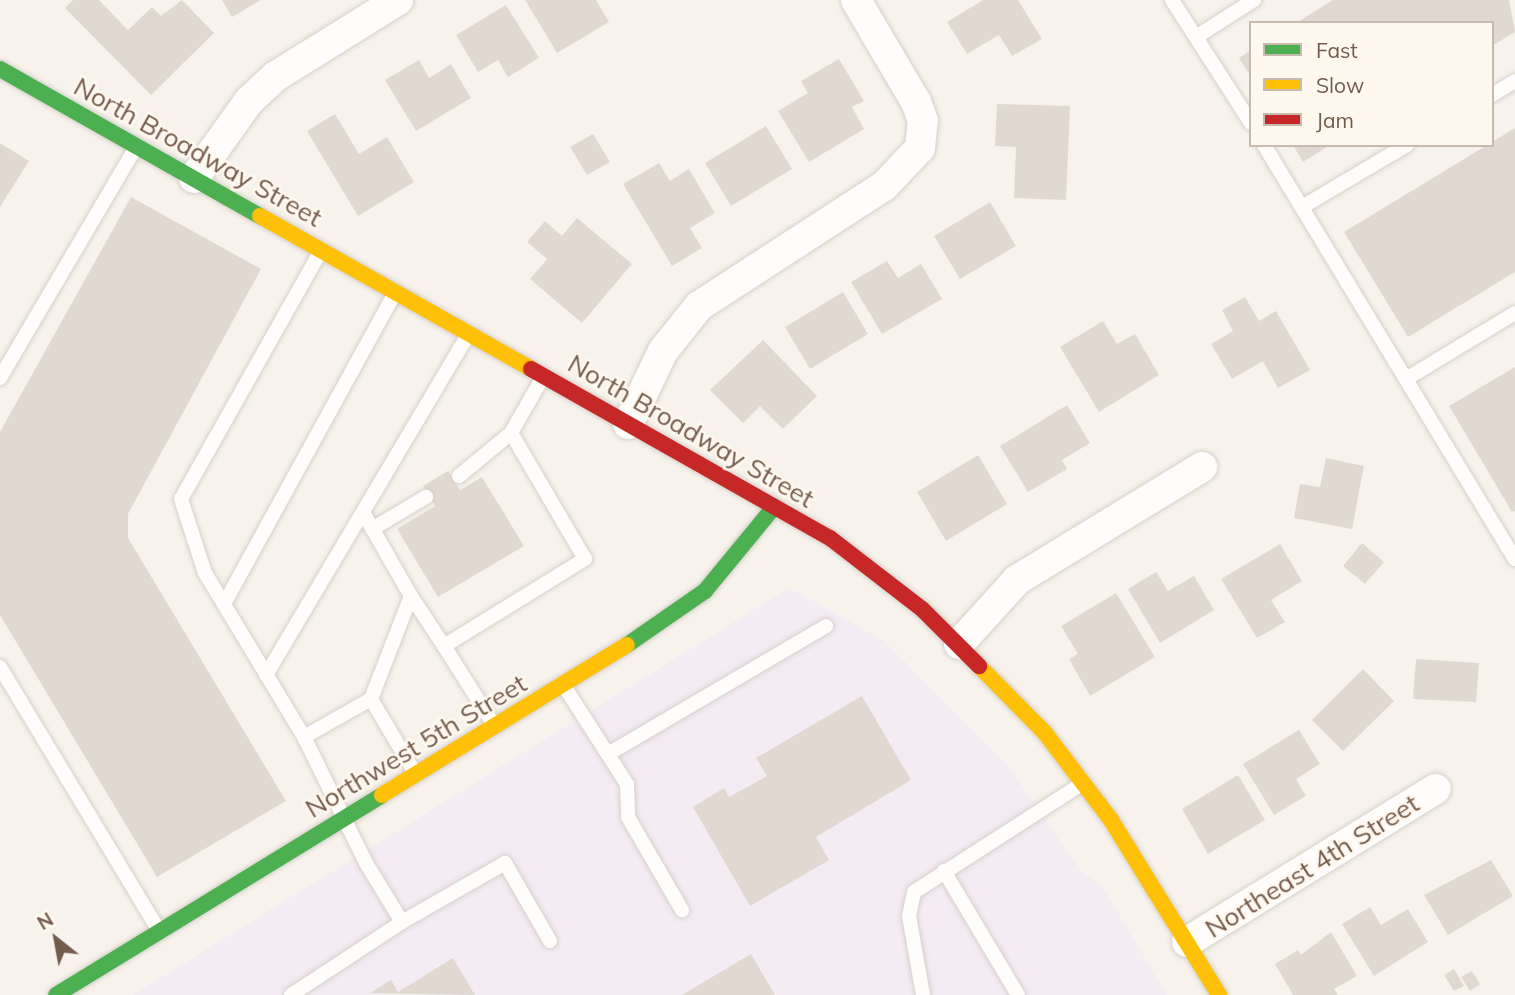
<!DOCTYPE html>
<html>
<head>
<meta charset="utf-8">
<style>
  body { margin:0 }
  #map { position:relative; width:1515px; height:995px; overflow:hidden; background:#f7f3ec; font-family:Mulish,sans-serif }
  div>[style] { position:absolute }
  .education>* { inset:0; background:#f4ebf3 }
  .building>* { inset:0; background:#e1d9d1 }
  .roads { filter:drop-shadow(0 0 2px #d6d0ca) drop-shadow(0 0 2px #d6d0ca) }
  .lane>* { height:14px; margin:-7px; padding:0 7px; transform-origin:7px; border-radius:7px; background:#fefdfc }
  .street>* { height:30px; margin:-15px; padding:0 15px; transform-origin:15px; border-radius:15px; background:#fefdfc }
  .fast>* { height:16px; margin:-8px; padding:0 8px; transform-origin:8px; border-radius:8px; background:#4caf50 }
  .slow>* { height:16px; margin:-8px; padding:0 8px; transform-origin:8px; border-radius:8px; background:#ffc107 }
  .jam>* { height:16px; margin:-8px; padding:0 8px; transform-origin:8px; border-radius:8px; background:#c62828 }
  span { translate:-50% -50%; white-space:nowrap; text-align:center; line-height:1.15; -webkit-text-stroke:5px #fef8ee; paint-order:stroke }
  .street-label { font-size:26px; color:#745c4d }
  .legend { position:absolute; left:1249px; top:21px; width:245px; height:126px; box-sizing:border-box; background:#fef8ee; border:2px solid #c7baae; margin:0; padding:9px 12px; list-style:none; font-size:21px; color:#745c4d }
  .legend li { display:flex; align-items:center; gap:14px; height:35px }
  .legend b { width:35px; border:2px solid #c7baae }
  .north { position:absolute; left:21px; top:904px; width:70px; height:70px; -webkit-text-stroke:5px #fef8ee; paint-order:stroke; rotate:329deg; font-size:19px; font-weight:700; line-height:28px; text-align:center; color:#745c4d }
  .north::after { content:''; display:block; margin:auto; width:24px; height:32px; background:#745c4d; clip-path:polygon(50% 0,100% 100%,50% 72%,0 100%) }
</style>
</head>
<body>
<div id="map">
  <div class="education">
    <i style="clip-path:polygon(789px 588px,885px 641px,1008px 766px,1082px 872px,1102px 886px,1167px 995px,133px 995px)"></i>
  </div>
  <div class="building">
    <i style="clip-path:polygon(73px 0,99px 0,128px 30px,152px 7px,161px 16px,182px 0,214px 33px,151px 95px,65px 8px)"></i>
    <i style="clip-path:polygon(222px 0,261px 0,232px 17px)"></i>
    <i style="clip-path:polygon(525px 0,596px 0,609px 22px,557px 53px)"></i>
    <i style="clip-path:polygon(983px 0,1018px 0,1042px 39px,1012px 56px,999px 35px,967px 54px,947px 22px)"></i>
    <i style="clip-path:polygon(1333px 0,1509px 0,1515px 32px,1492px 46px,1492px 23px,1296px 23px)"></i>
    <i style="clip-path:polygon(506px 5px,539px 58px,508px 77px,498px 60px,478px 72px,456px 35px)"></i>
    <i style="clip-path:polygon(1251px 50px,1251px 77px,1239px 58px)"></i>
    <i style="clip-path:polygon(839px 59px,864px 101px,852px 107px,864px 129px,809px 162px,778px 111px,808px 93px,801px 81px)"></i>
    <i style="clip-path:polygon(419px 60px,429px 78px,451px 64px,471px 98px,416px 131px,385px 80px)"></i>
    <i style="clip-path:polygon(997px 104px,1070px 106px,1066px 200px,1014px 198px,1016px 147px,995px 146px)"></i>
    <i style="clip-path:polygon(335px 114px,359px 154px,387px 137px,414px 182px,358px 216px,307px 131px)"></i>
    <i style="clip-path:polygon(766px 126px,792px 169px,731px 206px,705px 163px)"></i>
    <i style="clip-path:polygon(1515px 128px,1515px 272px,1408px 337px,1344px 232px)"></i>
    <i style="clip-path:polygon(593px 134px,610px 162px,587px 175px,570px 147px)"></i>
    <i style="clip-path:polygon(0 143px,29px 161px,0 207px)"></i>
    <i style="clip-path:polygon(1293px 145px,1330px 145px,1303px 162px)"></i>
    <i style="clip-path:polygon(659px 163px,670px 181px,689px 169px,715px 213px,690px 228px,702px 248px,672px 266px,623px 184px)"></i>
    <i style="clip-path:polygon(131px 197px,261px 269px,128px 514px,128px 538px,286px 801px,157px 877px,0 615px,0 432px)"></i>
    <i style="clip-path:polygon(990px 202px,1016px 246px,960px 279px,934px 236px)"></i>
    <i style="clip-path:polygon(577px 218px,632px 264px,582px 323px,530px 279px,547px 259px,527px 242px,545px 221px,562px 236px)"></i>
    <i style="clip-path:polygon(887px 261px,898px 278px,921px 264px,942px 299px,882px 334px,851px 282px)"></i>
    <i style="clip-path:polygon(843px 292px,868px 334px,810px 369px,785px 327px)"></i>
    <i style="clip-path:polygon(1245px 297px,1259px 321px,1276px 311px,1310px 370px,1278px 388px,1263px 361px,1232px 379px,1211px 344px,1233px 331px,1222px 310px)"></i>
    <i style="clip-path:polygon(1103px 321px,1117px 344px,1135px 334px,1159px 375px,1099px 412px,1060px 347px)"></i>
    <i style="clip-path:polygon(763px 340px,817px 396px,783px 429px,760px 406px,743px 423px,710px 390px)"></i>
    <i style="clip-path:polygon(1515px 367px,1515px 511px,1512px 512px,1449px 406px)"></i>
    <i style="clip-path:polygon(1067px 405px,1090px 443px,1062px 460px,1067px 469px,1028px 492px,1000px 446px)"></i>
    <i style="clip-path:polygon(978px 455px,1007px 504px,946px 541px,917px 492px)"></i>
    <i style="clip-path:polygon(1326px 458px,1364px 466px,1352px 529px,1294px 518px,1300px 484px,1320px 487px)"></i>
    <i style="clip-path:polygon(448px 471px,460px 490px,482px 477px,524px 546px,438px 597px,397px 529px,435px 506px,423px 486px)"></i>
    <i style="clip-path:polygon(1362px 543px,1384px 562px,1365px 584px,1343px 566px)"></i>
    <i style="clip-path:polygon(1280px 544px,1302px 581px,1271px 600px,1285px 622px,1257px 638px,1221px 579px)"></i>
    <i style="clip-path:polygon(1156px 572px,1168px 591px,1194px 576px,1214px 610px,1160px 643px,1128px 589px)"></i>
    <i style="clip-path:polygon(1116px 593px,1155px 657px,1090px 696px,1069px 659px,1078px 654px,1061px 626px)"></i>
    <i style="clip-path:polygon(1416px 659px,1479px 663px,1476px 702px,1413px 699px)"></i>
    <i style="clip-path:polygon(1363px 669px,1394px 701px,1343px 751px,1312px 720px)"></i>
    <i style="clip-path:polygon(862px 696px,911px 780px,816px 837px,829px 860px,750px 906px,693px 807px,724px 788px,729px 797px,767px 776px,756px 758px)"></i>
    <i style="clip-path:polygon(1299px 730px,1320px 764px,1296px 779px,1306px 796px,1274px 815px,1243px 764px)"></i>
    <i style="clip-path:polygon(1238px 775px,1265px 820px,1208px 854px,1182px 809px)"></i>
    <i style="clip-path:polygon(1491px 860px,1513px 896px,1448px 935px,1424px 895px)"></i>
    <i style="clip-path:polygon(1370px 907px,1381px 925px,1408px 909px,1428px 942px,1374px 976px,1342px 924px)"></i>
    <i style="clip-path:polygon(1331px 932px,1357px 976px,1334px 989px,1338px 995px,1293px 995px,1275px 964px,1298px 950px,1301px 955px)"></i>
    <i style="clip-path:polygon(751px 954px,775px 995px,682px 995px)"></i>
    <i style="clip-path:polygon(453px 958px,475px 995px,370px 993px,391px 980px,398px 992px)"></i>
    <i style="clip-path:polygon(1454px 969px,1464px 986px,1454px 991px,1444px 975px)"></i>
    <i style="clip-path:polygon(1472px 971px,1480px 984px,1470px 991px,1461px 977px)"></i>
  </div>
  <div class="roads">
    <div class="lane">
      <i style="left:1172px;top:0;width:146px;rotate:57.3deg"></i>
      <i style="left:1196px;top:37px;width:69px;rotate:-32.5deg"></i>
      <i style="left:1492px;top:95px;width:27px;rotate:-31deg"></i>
      <i style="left:1264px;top:145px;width:484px;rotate:58.8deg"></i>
      <i style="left:1302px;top:207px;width:122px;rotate:-30.6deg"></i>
      <i style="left:0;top:378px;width:268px;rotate:-59.5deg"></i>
      <i style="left:1406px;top:379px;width:127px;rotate:-31.2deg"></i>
      <i style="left:459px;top:476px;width:67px;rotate:-39.6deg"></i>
      <i style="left:511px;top:433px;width:64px;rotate:-60.3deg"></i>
      <i style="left:364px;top:514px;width:95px;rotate:60.2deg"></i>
      <i style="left:372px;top:529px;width:63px;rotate:-30.7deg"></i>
      <i style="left:224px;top:604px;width:355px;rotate:-61.2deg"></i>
      <i style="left:0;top:667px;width:306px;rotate:58.9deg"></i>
      <i style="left:266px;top:675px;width:395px;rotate:-59.3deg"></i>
      <i style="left:564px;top:686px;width:117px;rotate:57.3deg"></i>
      <i style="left:627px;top:784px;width:33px;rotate:88deg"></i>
      <i style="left:628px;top:817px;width:108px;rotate:59.9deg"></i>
      <i style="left:371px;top:699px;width:110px;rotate:-68.8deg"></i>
      <i style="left:411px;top:596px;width:60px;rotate:56.6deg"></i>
      <i style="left:494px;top:725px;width:93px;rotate:-122.3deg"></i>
      <i style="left:444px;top:646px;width:166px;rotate:-31.7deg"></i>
      <i style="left:585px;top:559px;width:146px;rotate:-120.4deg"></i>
      <i style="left:304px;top:737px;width:77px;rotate:-29.6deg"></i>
      <i style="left:371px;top:699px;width:86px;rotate:59.3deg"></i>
      <i style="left:608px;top:754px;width:253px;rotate:-30.4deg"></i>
      <i style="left:944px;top:871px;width:144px;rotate:59.2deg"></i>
      <i style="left:402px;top:922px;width:119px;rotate:-29.8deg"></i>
      <i style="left:505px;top:863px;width:90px;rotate:60deg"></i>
      <i style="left:291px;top:995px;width:133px;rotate:-33.3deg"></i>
      <i style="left:402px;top:922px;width:69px;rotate:-121.4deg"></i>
      <i style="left:366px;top:863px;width:140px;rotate:-116.2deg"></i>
      <i style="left:304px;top:737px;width:192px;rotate:-121.1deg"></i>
      <i style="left:205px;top:573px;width:78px;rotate:-108deg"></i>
      <i style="left:181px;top:499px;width:285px;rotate:-60.6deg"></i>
      <i style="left:923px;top:995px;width:80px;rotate:-100deg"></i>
      <i style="left:909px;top:916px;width:25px;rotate:-78deg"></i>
      <i style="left:914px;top:892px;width:201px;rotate:-32.8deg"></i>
    </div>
    <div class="street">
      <i style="left:194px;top:178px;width:95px;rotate:-54.5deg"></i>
      <i style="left:249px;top:101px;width:37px;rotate:-43deg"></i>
      <i style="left:276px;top:76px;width:144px;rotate:-31.9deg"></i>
      <i style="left:628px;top:424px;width:81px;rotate:-64.4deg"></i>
      <i style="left:663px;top:351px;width:58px;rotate:-51.3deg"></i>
      <i style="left:699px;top:306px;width:221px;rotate:-33deg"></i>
      <i style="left:884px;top:186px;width:52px;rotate:-46.5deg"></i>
      <i style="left:920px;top:148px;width:27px;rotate:-84deg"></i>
      <i style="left:923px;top:121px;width:20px;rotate:-110deg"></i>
      <i style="left:916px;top:102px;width:118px;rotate:-120.5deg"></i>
      <i style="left:959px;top:644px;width:86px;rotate:-47.8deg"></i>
      <i style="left:1017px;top:580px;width:217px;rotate:-31.4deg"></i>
      <i style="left:1187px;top:942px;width:292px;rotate:-31.6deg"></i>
    </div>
    <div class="fast">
      <i style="left:0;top:69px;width:299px;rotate:29.5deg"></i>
      <i style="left:627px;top:645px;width:95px;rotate:-34.7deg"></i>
      <i style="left:705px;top:591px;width:109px;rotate:-50.6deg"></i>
      <i style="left:56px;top:995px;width:382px;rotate:-31.5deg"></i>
    </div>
    <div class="slow">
      <i style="left:260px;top:216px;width:311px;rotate:29.4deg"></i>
      <i style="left:979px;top:666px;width:94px;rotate:45.4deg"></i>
      <i style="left:1045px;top:733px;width:109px;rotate:52.8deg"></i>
      <i style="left:1111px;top:820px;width:206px;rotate:58.3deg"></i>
      <i style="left:382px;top:795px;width:287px;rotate:-31.5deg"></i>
    </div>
    <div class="jam">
      <i style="left:531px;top:369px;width:343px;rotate:29.5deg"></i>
      <i style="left:830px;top:538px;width:116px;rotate:37.7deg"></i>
      <i style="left:922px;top:609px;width:81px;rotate:45deg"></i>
    </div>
  </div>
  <div class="street-label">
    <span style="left:198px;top:152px;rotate:29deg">North Broadway Street</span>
    <span style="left:691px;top:431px;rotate:30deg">North Broadway Street</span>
    <span style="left:416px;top:746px;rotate:-31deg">Northwest 5th Street</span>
    <span style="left:1312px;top:866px;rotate:-32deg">Northeast 4th Street</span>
  </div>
  <ul class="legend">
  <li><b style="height:9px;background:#4caf50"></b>Fast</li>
  <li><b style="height:9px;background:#ffc107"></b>Slow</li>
  <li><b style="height:9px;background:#c62828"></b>Jam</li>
  </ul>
  <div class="north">N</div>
</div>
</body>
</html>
